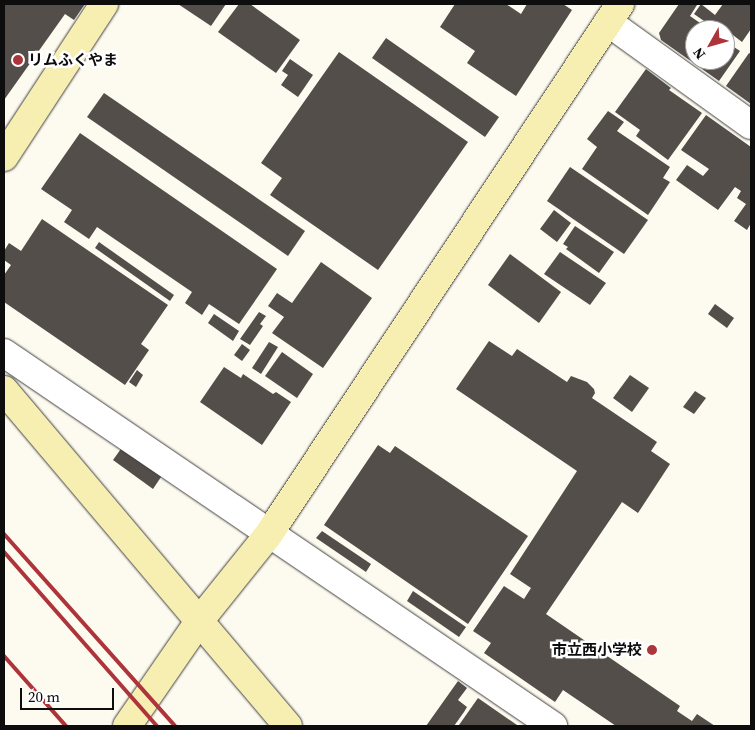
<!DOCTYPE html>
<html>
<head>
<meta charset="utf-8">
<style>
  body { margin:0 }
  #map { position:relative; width:755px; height:730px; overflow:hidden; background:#fdfaef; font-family:"Source Serif 4","Noto Sans JP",serif }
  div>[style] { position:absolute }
  .building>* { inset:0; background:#544e4a }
  .roads { filter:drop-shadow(0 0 1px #404040) drop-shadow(0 0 1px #404040) }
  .street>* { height:28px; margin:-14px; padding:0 14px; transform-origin:14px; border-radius:14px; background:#fff }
  .secondary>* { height:28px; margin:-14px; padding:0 14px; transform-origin:14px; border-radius:14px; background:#f6efb1 }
  .rail>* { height:4px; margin:-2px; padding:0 2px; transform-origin:2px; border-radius:2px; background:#ad343a }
  .dots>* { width:14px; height:14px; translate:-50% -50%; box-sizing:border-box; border:2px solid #fff; border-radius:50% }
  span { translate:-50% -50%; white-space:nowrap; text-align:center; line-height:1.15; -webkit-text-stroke:5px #fff; paint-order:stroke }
  .poi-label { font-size:15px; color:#0d0d0d; font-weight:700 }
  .left { translate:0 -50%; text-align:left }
  .right { translate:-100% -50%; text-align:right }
  .frame { position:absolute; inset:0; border:5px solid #0d0d0d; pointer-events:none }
  .north { position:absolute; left:685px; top:20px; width:50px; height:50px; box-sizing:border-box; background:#fff; border:1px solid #9e9e9e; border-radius:50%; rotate:232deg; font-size:14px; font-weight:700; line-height:20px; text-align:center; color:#0d0d0d }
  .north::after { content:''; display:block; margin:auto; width:18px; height:22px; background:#ad343a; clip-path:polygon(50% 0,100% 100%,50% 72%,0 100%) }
  .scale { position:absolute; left:20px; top:688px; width:94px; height:22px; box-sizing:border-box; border:2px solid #0d0d0d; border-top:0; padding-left:6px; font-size:15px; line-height:18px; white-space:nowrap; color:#0d0d0d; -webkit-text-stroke:4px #fff; paint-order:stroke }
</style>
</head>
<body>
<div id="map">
  <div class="building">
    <i style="clip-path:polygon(4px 4px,85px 4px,74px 20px,65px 14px,4px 100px)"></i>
    <i style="clip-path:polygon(178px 4px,226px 4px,211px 26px)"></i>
    <i style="clip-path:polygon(239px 4px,250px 4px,300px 40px,276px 73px,218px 32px)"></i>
    <i style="clip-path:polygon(455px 4px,506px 4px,521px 14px,527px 4px,563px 4px,572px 10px,516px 96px,467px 63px,475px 51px,440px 27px)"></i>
    <i style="clip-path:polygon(679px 4px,697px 5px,690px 16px,710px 30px,695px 30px,695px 60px,725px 60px,725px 41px,740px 51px,719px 81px,661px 40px,659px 33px)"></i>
    <i style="clip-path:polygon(701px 4px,715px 15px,723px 4px,751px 4px,751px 29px,742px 42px,729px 32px,726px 36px,725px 30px,717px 30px,694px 14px)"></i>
    <i style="clip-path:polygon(386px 38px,499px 117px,485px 137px,372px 58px)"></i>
    <i style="clip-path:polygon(339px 52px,468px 142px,378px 270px,270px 195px,282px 178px,261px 163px)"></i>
    <i style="clip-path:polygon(749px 53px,751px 54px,751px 104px,726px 86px)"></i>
    <i style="clip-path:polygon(290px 59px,313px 75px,298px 97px,281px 85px,288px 75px,282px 71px)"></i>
    <i style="clip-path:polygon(646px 69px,671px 88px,669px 90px,702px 113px,668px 160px,636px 136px,640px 130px,615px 112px)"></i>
    <i style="clip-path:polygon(104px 93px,305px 231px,288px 256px,87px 117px)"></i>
    <i style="clip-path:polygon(608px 111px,624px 122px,617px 131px,670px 167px,663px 178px,670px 182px,648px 215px,582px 169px,597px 147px,587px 139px)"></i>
    <i style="clip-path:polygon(706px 115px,751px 147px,751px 223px,747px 230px,734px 221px,746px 204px,737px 198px,741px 191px,735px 187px,718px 210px,676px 180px,687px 165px,703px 176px,709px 169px,681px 150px)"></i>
    <i style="clip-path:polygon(80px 133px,277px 269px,239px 324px,209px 304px,202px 315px,185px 303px,192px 292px,97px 227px,89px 239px,64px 222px,72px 210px,41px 189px)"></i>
    <i style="clip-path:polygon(570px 167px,648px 220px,624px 254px,547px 201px)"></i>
    <i style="clip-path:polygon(554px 210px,571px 223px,557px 242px,540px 229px)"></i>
    <i style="clip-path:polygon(42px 219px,168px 305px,141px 344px,149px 350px,125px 385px,4px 302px,4px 275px,11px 265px,4px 260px,4px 251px,9px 243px,21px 251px)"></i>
    <i style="clip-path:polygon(575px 226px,614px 252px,599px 273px,566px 249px,568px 247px,563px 244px)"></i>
    <i style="clip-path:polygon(99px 242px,174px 295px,170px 301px,95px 248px)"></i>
    <i style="clip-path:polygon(560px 252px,606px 283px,590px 305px,544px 274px)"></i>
    <i style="clip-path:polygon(510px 254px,561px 292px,539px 323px,488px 285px)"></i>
    <i style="clip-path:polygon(321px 262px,372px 298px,323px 368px,272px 333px,284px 317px,268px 306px,277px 293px,292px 303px)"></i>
    <i style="clip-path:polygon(715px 304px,734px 318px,727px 328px,708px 314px)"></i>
    <i style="clip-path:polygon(259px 312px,266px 316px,260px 324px,263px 326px,250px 345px,240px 339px)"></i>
    <i style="clip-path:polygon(214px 314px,239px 331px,233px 341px,208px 323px)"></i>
    <i style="clip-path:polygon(489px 341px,512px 356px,517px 349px,567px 382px,571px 376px,587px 382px,594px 389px,595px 393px,592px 398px,657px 442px,651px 451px,670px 464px,638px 513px,622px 502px,546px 614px,680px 706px,677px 711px,692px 721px,697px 714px,715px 726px,616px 726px,563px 690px,555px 702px,484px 653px,491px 643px,473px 631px,504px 586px,524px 599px,531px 588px,510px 574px,577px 471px,456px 389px)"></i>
    <i style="clip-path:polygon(269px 342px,278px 347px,261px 374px,252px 368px)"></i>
    <i style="clip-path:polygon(242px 344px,250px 350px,242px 361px,234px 355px)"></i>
    <i style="clip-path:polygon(282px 352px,313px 374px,297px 398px,265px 376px)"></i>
    <i style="clip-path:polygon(224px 367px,241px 378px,243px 374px,273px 394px,276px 392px,291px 402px,262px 445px,200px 402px)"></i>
    <i style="clip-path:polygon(137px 370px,143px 375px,136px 387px,129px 382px)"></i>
    <i style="clip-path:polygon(630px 375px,649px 388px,632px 412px,613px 398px)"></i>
    <i style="clip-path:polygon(695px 391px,706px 398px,694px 414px,683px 407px)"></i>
    <i style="clip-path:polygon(378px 445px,390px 453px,395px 446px,528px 536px,468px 624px,324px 525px)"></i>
    <i style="clip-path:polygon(123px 446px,163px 474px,153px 489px,113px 460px)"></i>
    <i style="clip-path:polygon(322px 531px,371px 564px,366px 572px,316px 538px)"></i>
    <i style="clip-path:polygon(413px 591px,466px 627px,459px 637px,407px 601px)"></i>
    <i style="clip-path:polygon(458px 681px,467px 688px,458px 700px,467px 707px,464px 712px,454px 726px,426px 726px)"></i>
    <i style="clip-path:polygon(478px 698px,517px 725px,516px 726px,459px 725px)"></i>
  </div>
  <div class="roads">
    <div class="street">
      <i style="left:608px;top:22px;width:176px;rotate:35.8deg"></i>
      <i style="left:4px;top:353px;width:664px;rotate:34.19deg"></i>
    </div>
    <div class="secondary">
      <i style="left:4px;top:157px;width:183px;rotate:-56.8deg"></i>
      <i style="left:4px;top:390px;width:440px;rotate:49.8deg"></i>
      <i style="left:127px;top:726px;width:129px;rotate:-55.4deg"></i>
      <i style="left:200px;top:620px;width:110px;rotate:-51.3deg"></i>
      <i style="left:269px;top:534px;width:636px;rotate:-56.48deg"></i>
    </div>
  </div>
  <div class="rail">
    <i style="left:4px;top:534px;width:257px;rotate:48.3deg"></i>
    <i style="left:4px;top:552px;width:232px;rotate:48.7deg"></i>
    <i style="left:4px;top:656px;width:94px;rotate:48.5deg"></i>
  </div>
  <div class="dots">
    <i style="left:18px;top:60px;background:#ad343a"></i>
    <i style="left:652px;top:650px;background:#ad343a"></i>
  </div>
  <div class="poi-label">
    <span class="left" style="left:28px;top:60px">リムふくやま</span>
    <span class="right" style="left:642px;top:650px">市立西小学校</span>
  </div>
  <div class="frame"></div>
  <div class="north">N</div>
  <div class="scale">20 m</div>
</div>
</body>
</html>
